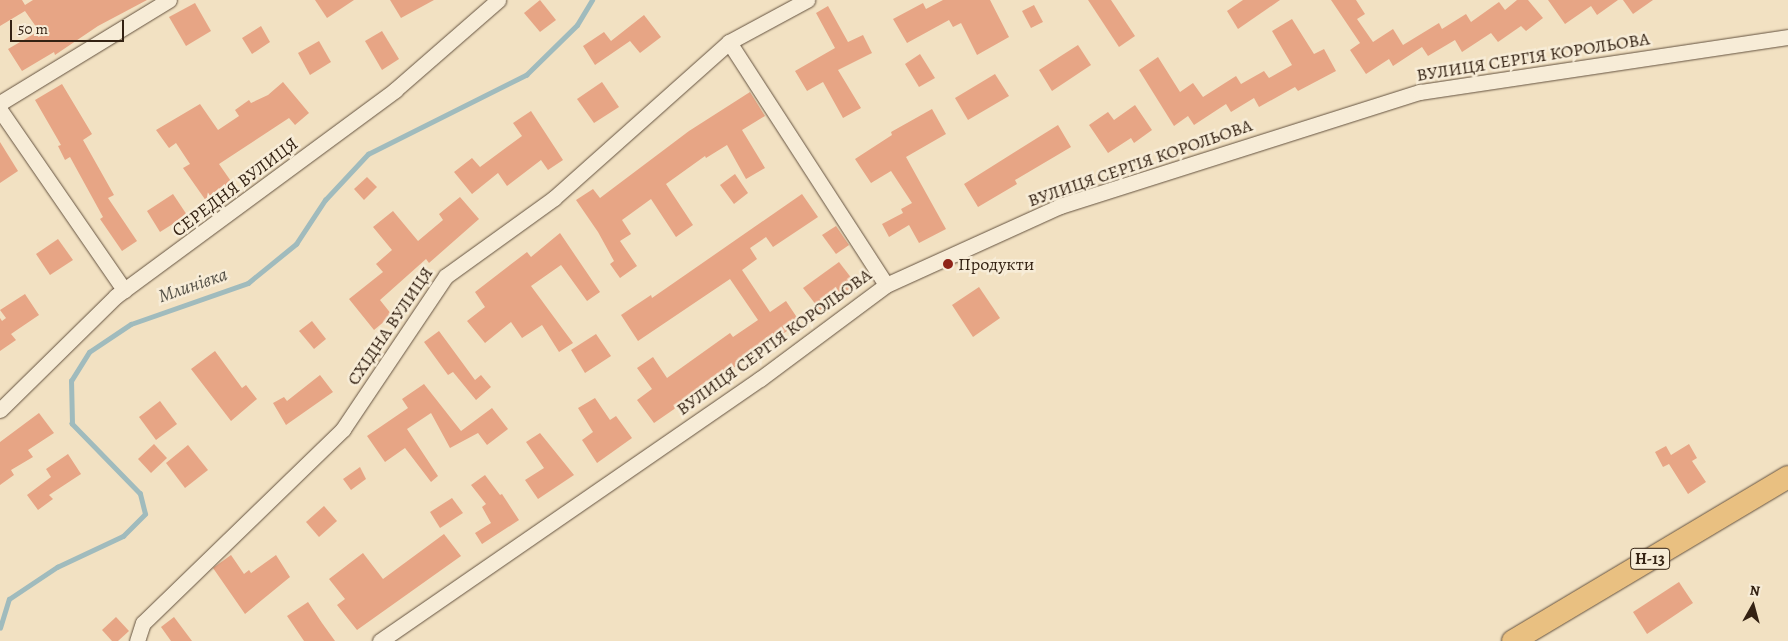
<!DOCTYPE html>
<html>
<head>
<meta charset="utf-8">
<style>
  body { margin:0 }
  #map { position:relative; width:1788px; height:641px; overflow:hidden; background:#f2e1c2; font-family:Alegreya,serif }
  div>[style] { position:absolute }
  .stream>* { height:4.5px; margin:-2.25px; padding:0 2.25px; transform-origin:2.25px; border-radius:2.25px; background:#a0bbbd }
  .building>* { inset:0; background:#e7a585 }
  .roads { filter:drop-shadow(0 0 1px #64523f) drop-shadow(0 0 1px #64523f) }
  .street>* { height:15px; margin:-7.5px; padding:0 7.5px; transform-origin:7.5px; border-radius:7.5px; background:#f7ecd7 }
  .primary>* { height:22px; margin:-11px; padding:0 11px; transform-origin:11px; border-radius:11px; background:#e9c081 }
  .dots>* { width:14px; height:14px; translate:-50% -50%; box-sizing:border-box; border:2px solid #f7ecd7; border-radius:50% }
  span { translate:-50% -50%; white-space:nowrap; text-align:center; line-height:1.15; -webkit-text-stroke:5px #f7ecd7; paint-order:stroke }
  .shield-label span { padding:1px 4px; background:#f7ecd7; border:1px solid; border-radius:4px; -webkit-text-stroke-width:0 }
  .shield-label { font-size:16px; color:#342213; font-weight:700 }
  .street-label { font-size:18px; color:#342213 }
  .poi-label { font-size:18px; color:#342213 }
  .left { translate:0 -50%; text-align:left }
  .water-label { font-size:19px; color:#545046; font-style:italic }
  .north { position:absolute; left:1728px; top:581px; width:50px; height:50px; -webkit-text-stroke:4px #f7ecd7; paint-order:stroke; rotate:7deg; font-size:14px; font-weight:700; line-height:20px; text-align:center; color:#342213 }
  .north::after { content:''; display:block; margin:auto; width:18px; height:22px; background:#342213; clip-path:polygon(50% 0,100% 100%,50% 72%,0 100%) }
  .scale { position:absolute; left:10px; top:20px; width:114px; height:22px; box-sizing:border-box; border:2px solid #342213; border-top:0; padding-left:6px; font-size:15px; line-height:18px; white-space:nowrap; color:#342213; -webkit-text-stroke:4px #f7ecd7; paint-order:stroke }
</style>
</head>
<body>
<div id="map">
  <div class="stream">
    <i style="left:0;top:628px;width:30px;rotate:-73deg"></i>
    <i style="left:9px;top:599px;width:58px;rotate:-33.7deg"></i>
    <i style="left:57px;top:567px;width:73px;rotate:-25.2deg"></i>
    <i style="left:123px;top:536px;width:31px;rotate:-45deg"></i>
    <i style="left:145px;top:514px;width:21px;rotate:-104deg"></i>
    <i style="left:140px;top:494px;width:98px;rotate:-134.2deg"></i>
    <i style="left:72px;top:424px;width:43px;rotate:-91.3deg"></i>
    <i style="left:71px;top:381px;width:34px;rotate:-58deg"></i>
    <i style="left:89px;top:352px;width:50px;rotate:-33.7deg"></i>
    <i style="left:131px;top:324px;width:124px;rotate:-19.3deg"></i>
    <i style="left:248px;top:283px;width:62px;rotate:-39.1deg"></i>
    <i style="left:296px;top:244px;width:53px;rotate:-56.6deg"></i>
    <i style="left:325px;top:200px;width:63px;rotate:-46.9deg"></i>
    <i style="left:368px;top:154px;width:177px;rotate:-26.6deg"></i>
    <i style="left:526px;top:75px;width:71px;rotate:-44.4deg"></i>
    <i style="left:577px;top:25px;width:29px;rotate:-59deg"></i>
  </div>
  <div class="building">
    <i style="clip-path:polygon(0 0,22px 0,25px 5px,33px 0,147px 0,98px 26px,55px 55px,54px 52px,22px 71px,8px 49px,39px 31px,25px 11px,0 26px)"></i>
    <i style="clip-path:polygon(315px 0,354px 0,327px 18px)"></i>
    <i style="clip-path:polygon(390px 0,434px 0,401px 18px)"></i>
    <i style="clip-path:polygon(540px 0,556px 20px,540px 32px,524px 13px)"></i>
    <i style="clip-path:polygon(943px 0,990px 0,1009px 37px,977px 55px,961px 23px,953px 27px,949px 20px,907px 43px,893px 19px,923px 3px,926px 9px)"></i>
    <i style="clip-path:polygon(1088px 0,1111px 0,1135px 36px,1119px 47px)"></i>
    <i style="clip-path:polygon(1243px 0,1280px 0,1238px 29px,1227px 11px)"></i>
    <i style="clip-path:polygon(1331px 0,1356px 0,1365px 14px,1357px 19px,1373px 42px,1393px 29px,1403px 45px,1439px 23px,1442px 29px,1466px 14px,1471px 22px,1499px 2px,1505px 10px,1517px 0,1528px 0,1543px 18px,1526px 31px,1521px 26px,1498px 42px,1491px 33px,1462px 52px,1455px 40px,1428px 56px,1422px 47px,1393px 66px,1389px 59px,1366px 74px,1350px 50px,1360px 43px)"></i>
    <i style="clip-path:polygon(1548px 0,1618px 0,1597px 15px,1591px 6px,1565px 24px)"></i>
    <i style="clip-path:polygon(1623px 0,1653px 0,1633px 14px)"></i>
    <i style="clip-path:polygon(195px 3px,211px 31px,186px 46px,169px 17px)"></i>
    <i style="clip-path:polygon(1034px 5px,1043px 22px,1031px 28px,1022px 11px)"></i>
    <i style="clip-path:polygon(828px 6px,848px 42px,863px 35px,872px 53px,838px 70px,861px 108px,843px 118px,823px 82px,807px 91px,795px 71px,835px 48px,816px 13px)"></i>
    <i style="clip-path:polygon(644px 15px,661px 37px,640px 53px,630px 41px,595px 65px,583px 46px,604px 32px,611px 41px)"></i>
    <i style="clip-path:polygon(1292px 19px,1314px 54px,1324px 49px,1336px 71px,1298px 91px,1295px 87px,1259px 107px,1254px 98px,1231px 112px,1226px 104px,1194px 125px,1188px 116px,1174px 126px,1139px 70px,1158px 57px,1180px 92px,1193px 83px,1203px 97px,1236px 76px,1241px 84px,1264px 71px,1269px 78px,1292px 65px,1272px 31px)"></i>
    <i style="clip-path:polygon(261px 26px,270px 42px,252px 54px,242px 38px)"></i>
    <i style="clip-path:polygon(382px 31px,399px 59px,382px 70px,365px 41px)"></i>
    <i style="clip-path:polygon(319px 41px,331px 62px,310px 75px,298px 53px)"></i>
    <i style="clip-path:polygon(1078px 45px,1091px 65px,1052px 91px,1039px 70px)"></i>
    <i style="clip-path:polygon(920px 54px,935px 78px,919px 87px,905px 64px)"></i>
    <i style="clip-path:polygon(995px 74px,1009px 96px,968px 120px,955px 98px)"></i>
    <i style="clip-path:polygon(283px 82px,309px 113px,295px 125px,289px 118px,219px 164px,235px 187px,209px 205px,183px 168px,190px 164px,176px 143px,169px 148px,156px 130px,200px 104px,218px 130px,239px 116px,235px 110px,249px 100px,251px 103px,268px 95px)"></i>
    <i style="clip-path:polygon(602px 82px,619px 107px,594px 123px,577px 99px)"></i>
    <i style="clip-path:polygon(62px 84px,92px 134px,83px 140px,114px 195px,108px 198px,137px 241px,122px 251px,100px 219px,103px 217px,70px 157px,65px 160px,58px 146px,61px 145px,35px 100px)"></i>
    <i style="clip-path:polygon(750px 92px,765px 116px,742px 130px,765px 168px,746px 179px,727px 145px,706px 158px,705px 156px,666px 184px,693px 225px,676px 237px,651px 199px,622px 220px,631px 234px,620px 241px,637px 266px,620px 278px,610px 264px,614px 261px,598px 232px,576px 200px,593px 189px,600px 198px,689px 131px)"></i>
    <i style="clip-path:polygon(1135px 105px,1152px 130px,1134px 143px,1131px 138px,1108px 153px,1089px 125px,1108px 112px,1114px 120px)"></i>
    <i style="clip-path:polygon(932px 109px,946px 134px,906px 157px,946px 229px,919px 243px,909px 225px,889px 237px,882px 224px,903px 213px,901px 209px,912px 203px,891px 171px,871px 183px,855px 159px,892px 135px,891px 132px)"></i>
    <i style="clip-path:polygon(531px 111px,563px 160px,548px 170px,541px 160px,507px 186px,498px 173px,472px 194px,454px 172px,472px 158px,480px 167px,522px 136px,513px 123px)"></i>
    <i style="clip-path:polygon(1058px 125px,1071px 147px,1015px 180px,1017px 184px,978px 207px,964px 184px)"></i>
    <i style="clip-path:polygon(0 142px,18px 171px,0 183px)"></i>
    <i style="clip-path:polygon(735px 174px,748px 193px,734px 204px,720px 185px)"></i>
    <i style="clip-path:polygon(367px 177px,377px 187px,364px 200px,354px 189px)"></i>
    <i style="clip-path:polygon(173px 194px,187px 215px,160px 232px,147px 211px)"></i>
    <i style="clip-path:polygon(802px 194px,818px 217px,773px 247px,766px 237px,750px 248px,757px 259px,742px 270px,770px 312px,786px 301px,800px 322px,654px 423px,637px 400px,652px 389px,637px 368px,653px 357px,667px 378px,730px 333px,733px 337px,758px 320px,730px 279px,638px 341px,621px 315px,651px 295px,652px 298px)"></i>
    <i style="clip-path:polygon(460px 197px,479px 219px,429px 263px,426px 259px,380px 300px,392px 315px,374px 330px,349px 299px,383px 272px,376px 264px,392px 250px,373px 227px,393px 211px,418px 241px,443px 220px,439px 214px)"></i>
    <i style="clip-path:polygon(836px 226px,849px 245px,836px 254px,822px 235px)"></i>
    <i style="clip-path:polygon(560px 233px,600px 292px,587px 301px,561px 265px,531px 286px,573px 343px,559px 352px,542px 325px,522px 338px,511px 322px,485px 343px,467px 321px,485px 307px,475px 292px,527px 252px,531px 257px)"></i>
    <i style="clip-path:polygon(58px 239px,73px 260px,50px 275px,36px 254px)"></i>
    <i style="clip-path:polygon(839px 262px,856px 284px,820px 310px,803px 288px)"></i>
    <i style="clip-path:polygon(979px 287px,1000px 318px,973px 337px,952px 305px)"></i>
    <i style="clip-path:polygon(25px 294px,39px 315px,11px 334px,16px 340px,0 351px,0 318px,2px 321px,6px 318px,0 310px)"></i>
    <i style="clip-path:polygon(312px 321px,326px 339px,314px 349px,299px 331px)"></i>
    <i style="clip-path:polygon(439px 331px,475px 380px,481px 375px,491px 387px,476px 400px,453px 372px,448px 375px,424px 342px)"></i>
    <i style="clip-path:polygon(596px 334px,611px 356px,585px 373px,571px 350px)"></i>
    <i style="clip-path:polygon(215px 351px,242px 388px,246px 385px,257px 399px,231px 421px,191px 369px)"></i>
    <i style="clip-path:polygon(320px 375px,333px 392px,286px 425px,273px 403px,284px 397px,287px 401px)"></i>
    <i style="clip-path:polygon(424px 384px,461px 431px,492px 408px,508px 429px,487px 445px,478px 433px,450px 448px,431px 413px,407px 429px,438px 476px,431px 482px,405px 448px,385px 462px,367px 436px,408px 408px,402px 399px)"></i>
    <i style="clip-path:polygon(595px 398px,610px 420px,616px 416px,632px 438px,597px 463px,582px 440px,593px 432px,578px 408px)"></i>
    <i style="clip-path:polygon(160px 401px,177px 424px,156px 440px,139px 417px)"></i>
    <i style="clip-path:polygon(39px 413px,54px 433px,28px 450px,33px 457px,11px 470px,14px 475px,0 485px,0 442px)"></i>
    <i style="clip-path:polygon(540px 433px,574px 475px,538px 499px,525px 480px,544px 468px,526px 442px)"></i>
    <i style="clip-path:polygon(154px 444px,167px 458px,151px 473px,138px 459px)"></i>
    <i style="clip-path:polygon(1689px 444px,1697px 458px,1692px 461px,1706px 482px,1688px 494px,1669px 464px,1663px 467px,1655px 452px,1666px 446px,1671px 455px)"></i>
    <i style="clip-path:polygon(188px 445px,208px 470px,185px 488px,166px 463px)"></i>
    <i style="clip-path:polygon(68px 454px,81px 474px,49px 495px,53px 499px,38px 510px,27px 495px,51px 477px,46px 469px)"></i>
    <i style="clip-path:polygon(360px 467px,366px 479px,351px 490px,343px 479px)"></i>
    <i style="clip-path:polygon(485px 475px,500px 495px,502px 494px,519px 520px,482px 544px,475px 533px,491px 523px,482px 507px,486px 504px,471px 485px)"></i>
    <i style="clip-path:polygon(452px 498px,463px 513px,440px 528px,430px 512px)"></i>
    <i style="clip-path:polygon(324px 506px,337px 521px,319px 537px,306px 522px)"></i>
    <i style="clip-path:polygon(444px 534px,461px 556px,357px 630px,337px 605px,345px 599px,329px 579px,363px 553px,383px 579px)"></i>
    <i style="clip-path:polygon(231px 555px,244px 574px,249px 570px,251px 573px,276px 555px,290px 577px,245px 614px,213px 568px)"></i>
    <i style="clip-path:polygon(1679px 582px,1693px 603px,1647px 634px,1633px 612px)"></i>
    <i style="clip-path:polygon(308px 602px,322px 623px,335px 641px,304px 641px,287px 616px)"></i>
    <i style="clip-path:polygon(116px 617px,129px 631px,118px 641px,112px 641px,102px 630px)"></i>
    <i style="clip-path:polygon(174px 617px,192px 641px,171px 641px,161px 627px)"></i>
  </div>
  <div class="roads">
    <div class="street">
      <i style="left:729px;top:42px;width:289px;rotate:57.1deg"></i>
      <i style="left:0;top:103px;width:198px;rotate:-31.4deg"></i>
      <i style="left:0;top:110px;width:219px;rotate:55.4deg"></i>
      <i style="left:0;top:410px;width:163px;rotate:-44.5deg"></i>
      <i style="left:116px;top:296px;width:347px;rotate:-36.4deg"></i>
      <i style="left:395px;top:90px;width:137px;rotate:-41.1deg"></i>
      <i style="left:137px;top:641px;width:19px;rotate:-72deg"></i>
      <i style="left:143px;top:623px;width:279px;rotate:-44.1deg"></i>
      <i style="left:343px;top:429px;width:184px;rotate:-56.1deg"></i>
      <i style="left:446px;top:276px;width:133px;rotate:-35.8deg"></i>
      <i style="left:554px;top:198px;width:234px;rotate:-41.7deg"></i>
      <i style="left:729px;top:42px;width:89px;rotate:-28.3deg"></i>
      <i style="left:380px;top:641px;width:462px;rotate:-34.6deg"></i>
      <i style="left:760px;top:379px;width:157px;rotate:-36.7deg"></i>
      <i style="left:886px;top:285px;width:191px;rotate:-24.4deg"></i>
      <i style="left:1060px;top:206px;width:378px;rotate:-17.6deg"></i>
      <i style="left:1420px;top:92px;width:372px;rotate:-8.5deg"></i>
    </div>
    <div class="primary">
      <i style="left:1513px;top:641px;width:320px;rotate:-30.8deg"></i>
    </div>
  </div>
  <div class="dots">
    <i style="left:948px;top:264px;background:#8f2418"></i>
  </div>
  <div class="shield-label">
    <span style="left:1650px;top:559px">Н-13</span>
  </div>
  <div class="street-label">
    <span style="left:1533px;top:57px;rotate:-9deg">ВУЛИЦЯ СЕРГІЯ КОРОЛЬОВА</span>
    <span style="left:1140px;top:163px;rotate:-19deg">ВУЛИЦЯ СЕРГІЯ КОРОЛЬОВА</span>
    <span style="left:235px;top:187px;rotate:-37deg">СЕРЕДНЯ ВУЛИЦЯ</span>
    <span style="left:390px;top:326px;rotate:-56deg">СХІДНА ВУЛИЦЯ</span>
    <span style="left:774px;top:342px;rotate:-36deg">ВУЛИЦЯ СЕРГІЯ КОРОЛЬОВА</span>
  </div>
  <div class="poi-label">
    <span class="left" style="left:958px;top:264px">Продукти</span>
  </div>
  <div class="water-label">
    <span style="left:193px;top:286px;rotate:-19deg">Млинівка</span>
  </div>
  <div class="north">N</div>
  <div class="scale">50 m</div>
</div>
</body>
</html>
